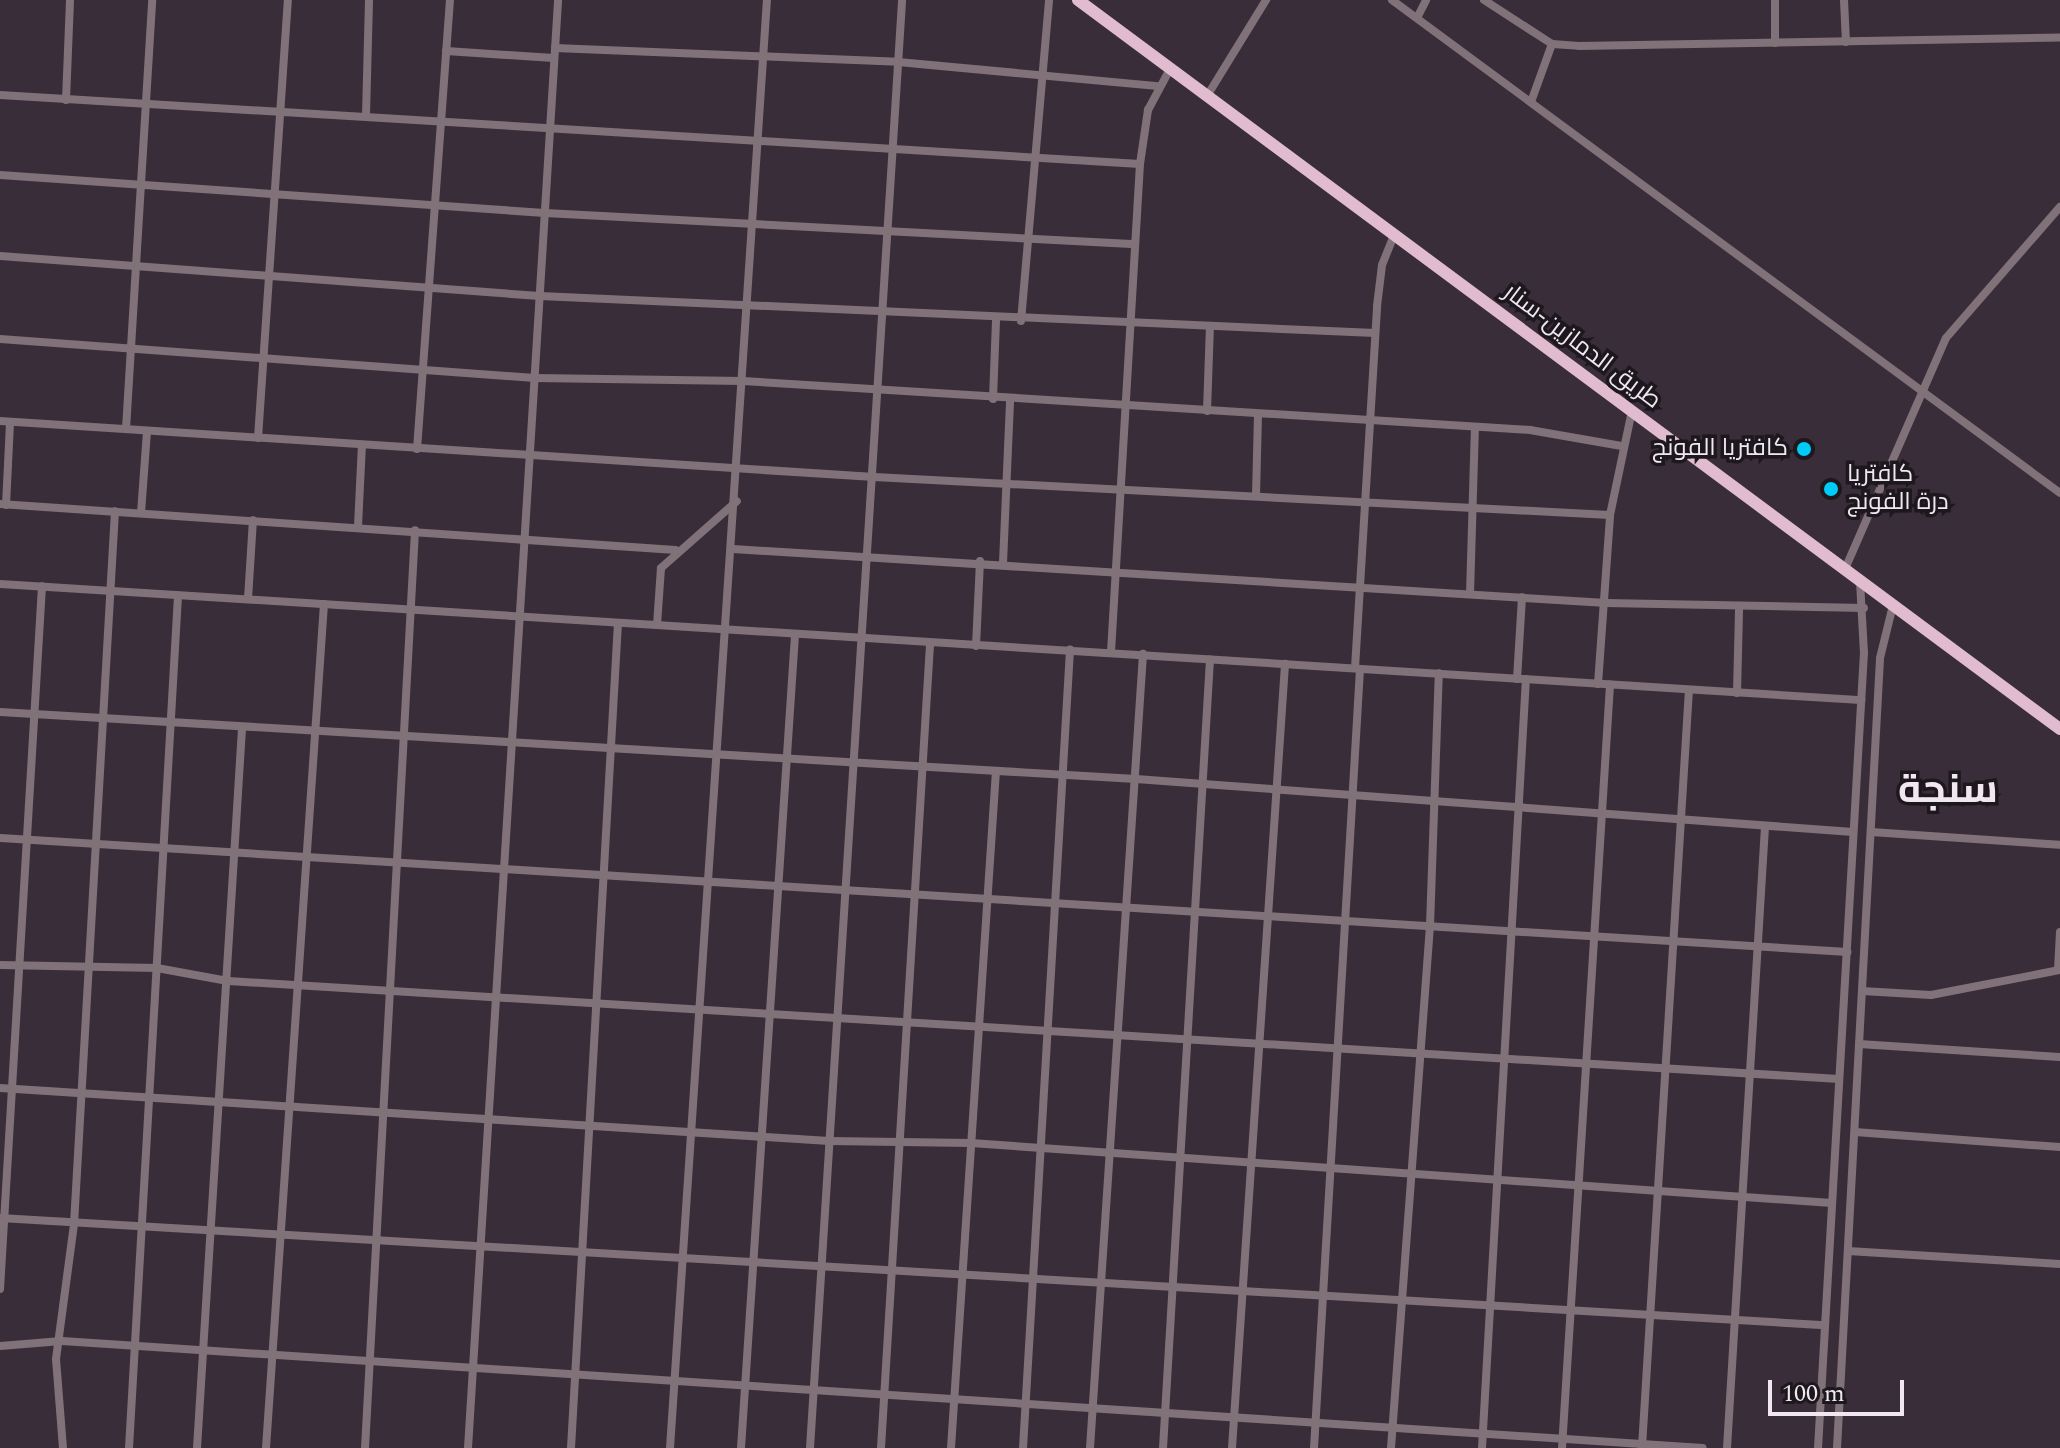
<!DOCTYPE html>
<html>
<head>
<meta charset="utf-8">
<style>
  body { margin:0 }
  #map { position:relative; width:2060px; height:1448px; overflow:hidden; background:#3a2d3a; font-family:Spectral,Cairo,serif }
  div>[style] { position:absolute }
  .minor>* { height:8px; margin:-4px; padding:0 4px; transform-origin:4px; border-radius:4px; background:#817279 }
  .trunk>* { height:12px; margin:-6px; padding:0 6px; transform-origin:6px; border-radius:6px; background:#e0bcce }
  .dots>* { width:22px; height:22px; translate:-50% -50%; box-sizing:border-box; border:4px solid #1d181d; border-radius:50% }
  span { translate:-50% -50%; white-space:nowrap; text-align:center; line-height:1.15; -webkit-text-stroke:7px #1d181d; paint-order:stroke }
  .street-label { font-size:24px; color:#f0e7f0 }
  .poi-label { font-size:24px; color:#f0e7f0 }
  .right { translate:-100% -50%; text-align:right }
  .left { translate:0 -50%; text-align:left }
  .town-label { font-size:40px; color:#f0e7f0; font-weight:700 }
  .scale { position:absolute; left:1768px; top:1380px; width:136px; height:36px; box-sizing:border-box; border:4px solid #f0e7f0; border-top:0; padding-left:10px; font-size:24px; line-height:28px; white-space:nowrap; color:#f0e7f0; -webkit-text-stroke:6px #1d181d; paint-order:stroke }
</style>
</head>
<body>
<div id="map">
  <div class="minor">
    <i style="left:1392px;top:0;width:830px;rotate:36.43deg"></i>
    <i style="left:1484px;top:0;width:81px;rotate:32.9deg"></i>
    <i style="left:1552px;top:44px;width:27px;rotate:4deg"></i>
    <i style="left:1579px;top:46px;width:481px;rotate:-1deg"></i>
    <i style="left:1844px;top:0;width:42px;rotate:87.3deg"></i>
    <i style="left:1417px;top:18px;width:20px;rotate:-63deg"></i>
    <i style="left:1775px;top:43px;width:43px;rotate:-90deg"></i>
    <i style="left:555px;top:48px;width:343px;rotate:2.3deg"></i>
    <i style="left:898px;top:62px;width:261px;rotate:5.3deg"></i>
    <i style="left:446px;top:51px;width:108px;rotate:3.7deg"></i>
    <i style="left:0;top:95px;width:1142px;rotate:3.46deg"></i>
    <i style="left:1207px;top:96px;width:113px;rotate:-58.4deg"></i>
    <i style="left:66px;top:100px;width:100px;rotate:-87.7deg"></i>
    <i style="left:1531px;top:102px;width:62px;rotate:-70.1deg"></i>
    <i style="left:366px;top:115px;width:115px;rotate:-88.5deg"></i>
    <i style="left:0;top:175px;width:546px;rotate:3.99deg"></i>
    <i style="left:545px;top:213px;width:587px;rotate:3.03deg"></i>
    <i style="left:0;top:256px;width:541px;rotate:4.24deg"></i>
    <i style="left:540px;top:296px;width:836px;rotate:2.54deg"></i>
    <i style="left:1021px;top:321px;width:322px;rotate:-85deg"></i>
    <i style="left:0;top:339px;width:536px;rotate:4.17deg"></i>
    <i style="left:535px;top:378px;width:208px;rotate:0.8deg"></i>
    <i style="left:743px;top:381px;width:789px;rotate:3.56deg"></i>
    <i style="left:1530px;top:430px;width:93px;rotate:9.9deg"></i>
    <i style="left:993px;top:399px;width:79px;rotate:-87.8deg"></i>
    <i style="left:1207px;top:411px;width:84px;rotate:-88deg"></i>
    <i style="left:0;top:421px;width:876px;rotate:3.67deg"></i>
    <i style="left:874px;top:477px;width:737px;rotate:2.96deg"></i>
    <i style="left:126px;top:429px;width:430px;rotate:-86.5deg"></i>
    <i style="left:258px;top:438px;width:439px;rotate:-86.1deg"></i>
    <i style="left:417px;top:449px;width:450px;rotate:-85.8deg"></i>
    <i style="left:1256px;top:496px;width:82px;rotate:-88.6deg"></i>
    <i style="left:0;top:504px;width:677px;rotate:3.9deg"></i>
    <i style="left:6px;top:505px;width:83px;rotate:-87.2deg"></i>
    <i style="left:141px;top:513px;width:82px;rotate:-85.8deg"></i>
    <i style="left:358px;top:526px;width:81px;rotate:-87.2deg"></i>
    <i style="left:733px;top:549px;width:875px;rotate:3.54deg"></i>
    <i style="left:1606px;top:603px;width:258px;rotate:1.1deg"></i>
    <i style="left:1003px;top:563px;width:163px;rotate:-87.5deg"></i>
    <i style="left:1845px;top:569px;width:252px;rotate:-66.4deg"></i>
    <i style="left:1946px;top:338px;width:174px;rotate:-49deg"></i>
    <i style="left:0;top:584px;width:1865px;rotate:3.57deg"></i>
    <i style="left:1470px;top:594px;width:167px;rotate:-88.3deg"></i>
    <i style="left:248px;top:599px;width:79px;rotate:-86.4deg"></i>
    <i style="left:657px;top:625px;width:57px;rotate:-86deg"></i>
    <i style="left:661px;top:568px;width:101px;rotate:-41.4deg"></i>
    <i style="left:976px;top:646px;width:85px;rotate:-87.3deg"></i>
    <i style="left:1111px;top:652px;width:489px;rotate:-86.6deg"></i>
    <i style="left:1140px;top:164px;width:55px;rotate:-81.6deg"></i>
    <i style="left:1148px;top:110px;width:47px;rotate:-61.8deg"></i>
    <i style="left:1355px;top:668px;width:363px;rotate:-86.5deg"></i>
    <i style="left:1377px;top:306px;width:41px;rotate:-83deg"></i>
    <i style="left:1382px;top:265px;width:32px;rotate:-68deg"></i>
    <i style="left:1517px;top:679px;width:82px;rotate:-86.5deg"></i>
    <i style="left:1598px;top:684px;width:169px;rotate:-85.9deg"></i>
    <i style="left:1610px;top:515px;width:106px;rotate:-78.1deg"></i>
    <i style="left:1737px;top:693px;width:84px;rotate:-88.6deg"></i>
    <i style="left:0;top:712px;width:1138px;rotate:3.38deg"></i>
    <i style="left:1136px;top:779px;width:719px;rotate:4.23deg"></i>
    <i style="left:1871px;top:832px;width:189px;rotate:3.9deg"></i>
    <i style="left:0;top:838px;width:1851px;rotate:3.53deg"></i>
    <i style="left:0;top:965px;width:157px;rotate:1.1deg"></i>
    <i style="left:157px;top:968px;width:72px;rotate:10.4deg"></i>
    <i style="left:228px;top:981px;width:1614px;rotate:3.48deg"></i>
    <i style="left:2058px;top:970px;width:38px;rotate:-87deg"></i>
    <i style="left:1862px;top:991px;width:69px;rotate:3.3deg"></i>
    <i style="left:1931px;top:995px;width:131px;rotate:-11deg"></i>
    <i style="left:1859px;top:1044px;width:201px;rotate:3.7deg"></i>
    <i style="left:0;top:1088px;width:831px;rotate:3.66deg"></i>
    <i style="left:829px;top:1141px;width:142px;rotate:0.8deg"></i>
    <i style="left:971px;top:1143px;width:863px;rotate:3.99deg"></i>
    <i style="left:1855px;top:1132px;width:206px;rotate:4.2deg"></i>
    <i style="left:0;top:1218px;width:1828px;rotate:3.36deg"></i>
    <i style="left:1848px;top:1251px;width:212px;rotate:3.5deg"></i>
    <i style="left:0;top:1289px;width:704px;rotate:-86.58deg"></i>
    <i style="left:0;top:1346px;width:62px;rotate:-4.6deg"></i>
    <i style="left:62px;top:1341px;width:1644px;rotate:3.73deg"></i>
    <i style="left:1642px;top:1447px;width:758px;rotate:-86.45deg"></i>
    <i style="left:63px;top:1448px;width:89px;rotate:-94.5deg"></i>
    <i style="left:56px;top:1359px;width:136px;rotate:-82.4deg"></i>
    <i style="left:74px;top:1224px;width:714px;rotate:-86.71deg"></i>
    <i style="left:129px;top:1448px;width:854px;rotate:-86.71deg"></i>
    <i style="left:197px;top:1448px;width:721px;rotate:-86.42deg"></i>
    <i style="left:266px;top:1448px;width:846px;rotate:-86.07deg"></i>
    <i style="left:365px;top:1448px;width:919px;rotate:-86.88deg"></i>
    <i style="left:468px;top:1448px;width:1451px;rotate:-86.44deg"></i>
    <i style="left:571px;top:1448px;width:826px;rotate:-86.74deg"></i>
    <i style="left:670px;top:1448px;width:1451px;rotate:-86.17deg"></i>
    <i style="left:741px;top:1448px;width:814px;rotate:-86.2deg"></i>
    <i style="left:810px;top:1448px;width:1451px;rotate:-86.36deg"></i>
    <i style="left:881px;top:1448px;width:805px;rotate:-86.51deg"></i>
    <i style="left:951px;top:1448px;width:678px;rotate:-86.2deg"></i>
    <i style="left:1023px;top:1448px;width:800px;rotate:-86.63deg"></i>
    <i style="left:1090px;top:1448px;width:796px;rotate:-86.18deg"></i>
    <i style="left:1163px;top:1448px;width:790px;rotate:-86.59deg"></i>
    <i style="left:1232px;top:1448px;width:786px;rotate:-86.13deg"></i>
    <i style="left:1314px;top:1448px;width:780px;rotate:-86.62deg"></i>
    <i style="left:1391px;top:1448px;width:523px;rotate:-85.73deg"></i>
    <i style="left:1430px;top:926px;width:253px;rotate:-88deg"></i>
    <i style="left:1482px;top:1448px;width:770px;rotate:-86.73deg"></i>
    <i style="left:1562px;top:1448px;width:765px;rotate:-86.4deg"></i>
    <i style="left:1727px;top:1448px;width:623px;rotate:-86.5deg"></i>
    <i style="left:1818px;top:1448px;width:796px;rotate:-86.69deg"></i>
    <i style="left:1864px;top:653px;width:72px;rotate:-93.2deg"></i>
    <i style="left:1837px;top:1448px;width:791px;rotate:-86.88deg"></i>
    <i style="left:1880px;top:658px;width:55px;rotate:-76.2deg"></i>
  </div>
  <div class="trunk">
    <i style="left:1078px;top:0;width:1223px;rotate:36.59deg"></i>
  </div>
  <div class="dots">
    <i style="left:1804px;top:449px;background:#00cbf9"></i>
    <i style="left:1831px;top:489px;background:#00cbf9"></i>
  </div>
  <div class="street-label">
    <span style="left:1582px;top:347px;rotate:37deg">طريق الدمازين-سنار</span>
  </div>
  <div class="poi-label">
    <span class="right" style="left:1788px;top:449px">كافتريا الفونج</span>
    <span class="left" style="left:1847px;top:489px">كافتريا<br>درة الفونج</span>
  </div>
  <div class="town-label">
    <span style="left:1948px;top:791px">سنجة</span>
  </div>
  <div class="scale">100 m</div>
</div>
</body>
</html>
